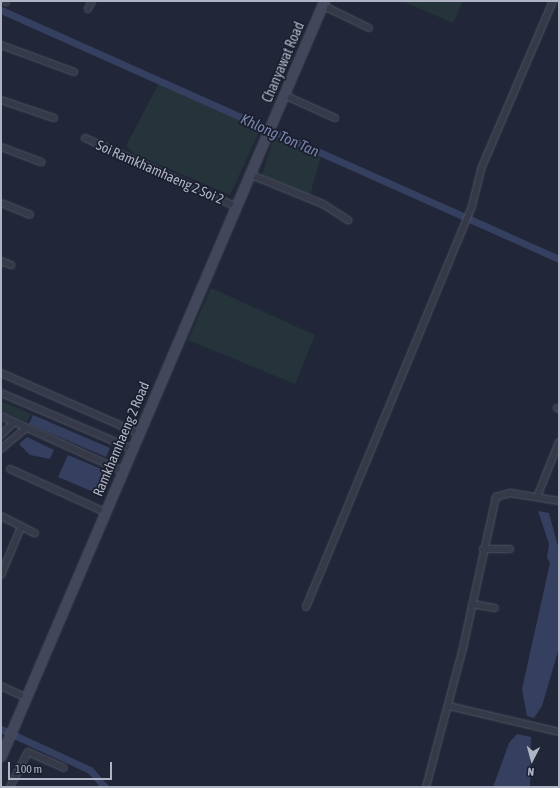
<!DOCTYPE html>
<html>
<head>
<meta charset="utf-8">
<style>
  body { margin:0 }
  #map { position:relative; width:560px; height:788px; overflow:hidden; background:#212738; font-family:"Asap Condensed",sans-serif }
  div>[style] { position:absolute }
  .green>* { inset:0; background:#24343a }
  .water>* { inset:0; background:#353f5f }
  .canal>* { height:7px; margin:-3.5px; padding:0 3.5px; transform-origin:3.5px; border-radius:3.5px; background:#353f5f }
  .roads { filter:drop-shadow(0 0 1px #4f5463) drop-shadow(0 0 1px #4f5463) }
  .minor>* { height:6px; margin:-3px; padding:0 3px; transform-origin:3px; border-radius:3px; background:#353948 }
  .secondary>* { height:9px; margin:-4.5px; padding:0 4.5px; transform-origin:4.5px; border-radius:4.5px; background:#43475b }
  span { translate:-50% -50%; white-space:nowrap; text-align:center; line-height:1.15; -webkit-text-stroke:3.5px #1a1e2d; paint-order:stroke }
  .street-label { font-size:14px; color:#afb4c5 }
  .water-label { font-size:15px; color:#7885ad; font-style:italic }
  .frame { position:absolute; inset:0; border:2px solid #afb4c5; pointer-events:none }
  .north { position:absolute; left:512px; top:740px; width:40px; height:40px; -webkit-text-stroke:3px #1a1e2d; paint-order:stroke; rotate:186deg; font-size:11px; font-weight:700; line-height:16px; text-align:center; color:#afb4c5 }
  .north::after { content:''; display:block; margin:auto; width:14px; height:18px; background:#afb4c5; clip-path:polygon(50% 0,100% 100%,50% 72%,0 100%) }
  .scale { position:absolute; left:8px; top:762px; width:104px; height:18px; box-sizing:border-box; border:2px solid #afb4c5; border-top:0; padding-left:5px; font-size:12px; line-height:14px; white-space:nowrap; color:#afb4c5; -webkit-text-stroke:3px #1a1e2d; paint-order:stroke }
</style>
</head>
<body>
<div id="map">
  <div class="green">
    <i style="clip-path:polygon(402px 1px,463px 1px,453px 23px)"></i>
    <i style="clip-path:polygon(159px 83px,260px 130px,230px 195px,135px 154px,126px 146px)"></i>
    <i style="clip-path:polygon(274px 136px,321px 156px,310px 195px,262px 175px)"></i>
    <i style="clip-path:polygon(211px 288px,315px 335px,295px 384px,188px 340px)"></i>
    <i style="clip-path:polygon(1px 401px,31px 414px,27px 422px,1px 411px)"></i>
  </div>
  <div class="water">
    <i style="clip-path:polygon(33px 415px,110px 448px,106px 457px,29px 424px)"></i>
    <i style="clip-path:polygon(27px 437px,54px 450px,50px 459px,30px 455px,19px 444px)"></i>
    <i style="clip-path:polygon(68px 455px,113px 474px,103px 496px,58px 477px)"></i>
    <i style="clip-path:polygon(538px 511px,549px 513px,559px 550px,559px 648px,542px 706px,534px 718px,527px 716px,522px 689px,550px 563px,547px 558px,549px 544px)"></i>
    <i style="clip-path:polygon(517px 734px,531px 737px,530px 787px,493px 787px,509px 743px)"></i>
  </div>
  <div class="canal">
    <i style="left:1px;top:10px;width:611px;rotate:24.05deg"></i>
    <i style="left:1px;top:729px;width:98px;rotate:24.7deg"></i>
    <i style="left:90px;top:770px;width:23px;rotate:49deg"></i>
  </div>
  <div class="roads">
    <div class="minor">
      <i style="left:6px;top:2px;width:1px;rotate:-90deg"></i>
      <i style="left:322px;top:5px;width:52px;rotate:26.1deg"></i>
      <i style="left:88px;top:9px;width:9px;rotate:-63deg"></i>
      <i style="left:1px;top:45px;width:78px;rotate:20.3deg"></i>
      <i style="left:284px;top:95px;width:56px;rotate:24.3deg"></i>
      <i style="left:1px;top:100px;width:56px;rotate:18.8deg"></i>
      <i style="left:85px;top:138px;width:165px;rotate:24.4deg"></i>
      <i style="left:1px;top:147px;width:43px;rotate:20.6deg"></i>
      <i style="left:249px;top:174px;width:80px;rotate:22.1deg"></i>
      <i style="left:323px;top:204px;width:30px;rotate:33deg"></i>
      <i style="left:1px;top:203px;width:31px;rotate:22deg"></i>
      <i style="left:1px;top:261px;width:11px;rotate:22deg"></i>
      <i style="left:1px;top:373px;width:150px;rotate:23.7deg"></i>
      <i style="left:1px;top:393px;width:142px;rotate:23.1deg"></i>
      <i style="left:557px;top:408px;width:2px;rotate:27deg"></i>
      <i style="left:1px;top:416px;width:133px;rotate:24.4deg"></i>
      <i style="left:1px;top:435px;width:18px;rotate:-45deg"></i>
      <i style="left:1px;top:449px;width:33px;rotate:-40deg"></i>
      <i style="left:111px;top:466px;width:24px;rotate:-66deg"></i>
      <i style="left:10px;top:469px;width:104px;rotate:24.4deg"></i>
      <i style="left:537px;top:497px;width:59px;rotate:-68.2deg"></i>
      <i style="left:1px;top:516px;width:38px;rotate:27deg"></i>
      <i style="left:483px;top:549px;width:27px"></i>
      <i style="left:1px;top:575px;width:52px;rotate:-67.4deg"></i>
      <i style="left:472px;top:604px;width:23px;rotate:10deg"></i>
      <i style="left:306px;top:607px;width:434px;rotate:-67.5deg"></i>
      <i style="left:472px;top:206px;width:38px;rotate:-76deg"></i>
      <i style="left:481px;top:169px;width:183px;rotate:-66.8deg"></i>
      <i style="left:1px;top:686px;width:29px;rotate:25deg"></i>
      <i style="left:449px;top:706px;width:113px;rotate:13.3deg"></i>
      <i style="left:10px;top:787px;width:39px;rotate:-63deg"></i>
      <i style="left:28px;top:752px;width:39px;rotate:24deg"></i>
      <i style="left:426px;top:787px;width:144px;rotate:-75.1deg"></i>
      <i style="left:463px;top:648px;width:155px;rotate:-77.7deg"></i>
      <i style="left:496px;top:497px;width:15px;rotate:-16deg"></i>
      <i style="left:510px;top:493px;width:50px;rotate:9.3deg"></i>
    </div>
    <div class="secondary">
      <i style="left:1px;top:756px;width:821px;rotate:-66.84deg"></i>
    </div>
  </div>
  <div class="street-label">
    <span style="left:283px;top:62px;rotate:-67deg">Chanyawat Road</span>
    <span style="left:160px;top:172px;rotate:24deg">Soi Ramkhamhaeng 2 Soi 2</span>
    <span style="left:121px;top:439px;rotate:-67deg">Ramkhamhaeng 2 Road</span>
  </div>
  <div class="water-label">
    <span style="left:280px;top:135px;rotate:24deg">Khlong Ton Tan</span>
  </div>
  <div class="frame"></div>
  <div class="north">N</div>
  <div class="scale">100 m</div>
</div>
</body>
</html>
